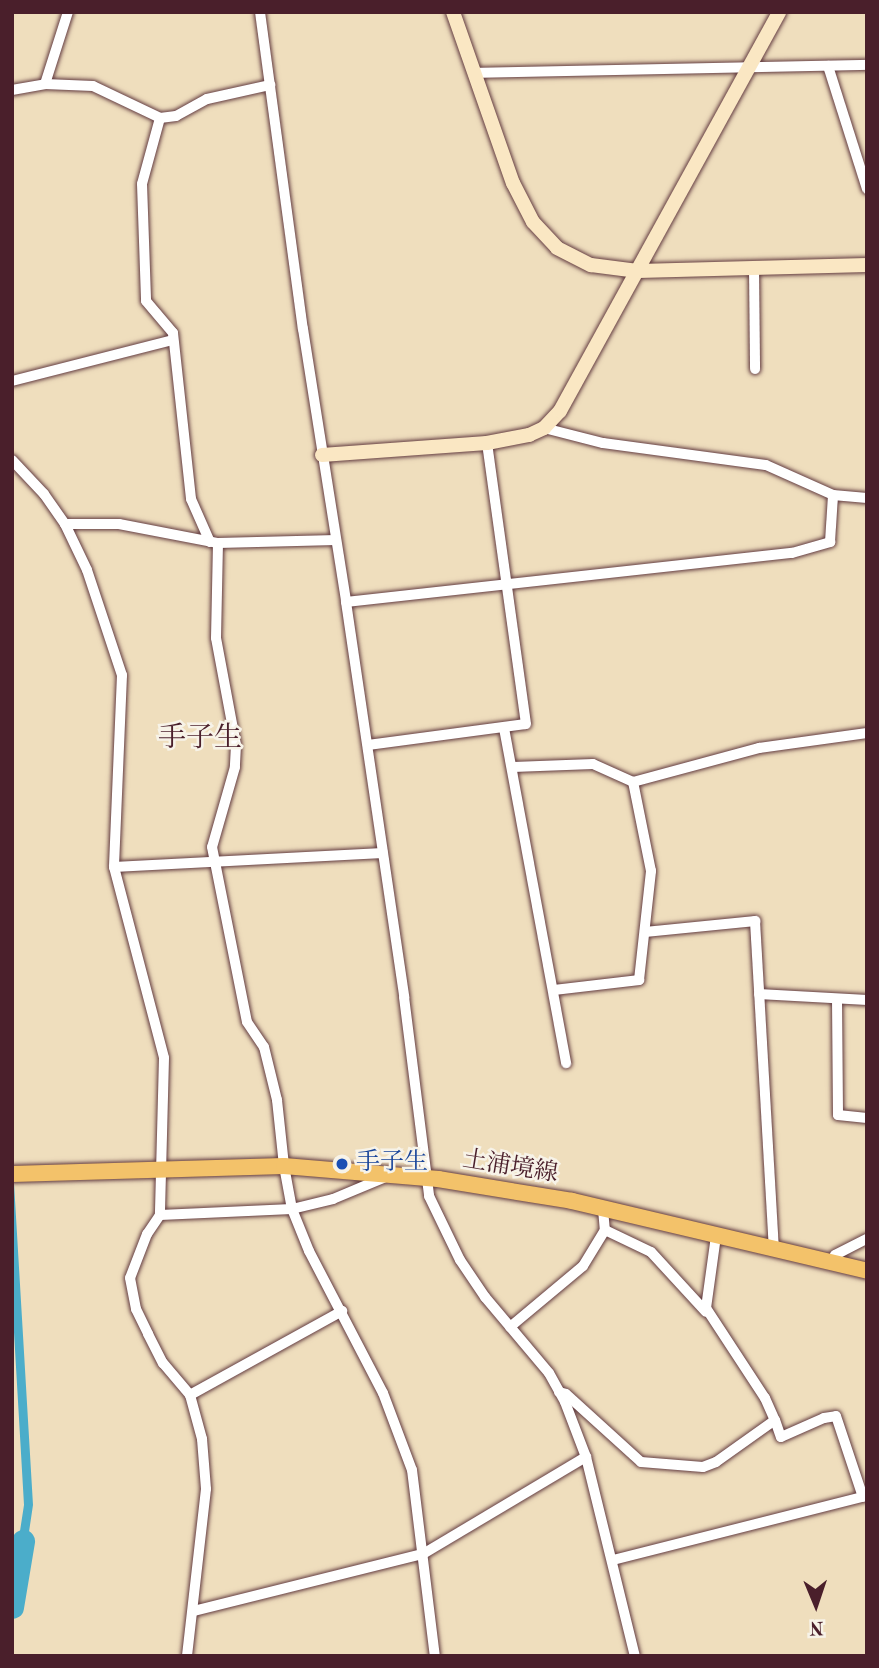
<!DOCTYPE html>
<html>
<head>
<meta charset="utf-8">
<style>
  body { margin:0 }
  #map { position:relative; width:879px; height:1668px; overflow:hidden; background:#efdebd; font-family:"Old Standard TT","Noto Serif JP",serif }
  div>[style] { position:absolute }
  .water>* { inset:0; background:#4badca }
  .river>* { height:23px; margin:-11.5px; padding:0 11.5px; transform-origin:11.5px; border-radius:11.5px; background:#4badca }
  .roads { filter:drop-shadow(0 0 2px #633c41) drop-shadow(0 0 2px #633c41) }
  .street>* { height:10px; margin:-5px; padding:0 5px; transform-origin:5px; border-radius:5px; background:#fff }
  .secondary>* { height:14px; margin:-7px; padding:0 7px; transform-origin:7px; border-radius:7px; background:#fae7c3 }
  .primary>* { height:16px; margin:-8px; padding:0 8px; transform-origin:8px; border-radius:8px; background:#f3c26a }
  .dots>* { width:19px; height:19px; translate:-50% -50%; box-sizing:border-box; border:4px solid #f7f3e8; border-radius:50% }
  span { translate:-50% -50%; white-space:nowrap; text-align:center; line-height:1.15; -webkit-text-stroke:5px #f7f3e8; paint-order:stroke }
  .transit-label { font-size:24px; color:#164399 }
  .left { translate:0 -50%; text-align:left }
  .street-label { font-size:24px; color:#4a1f2b }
  .quarter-label { font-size:28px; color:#4a1f2b }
  .frame { position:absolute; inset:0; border:14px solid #4a1f2b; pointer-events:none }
  .north { position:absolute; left:781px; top:1570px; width:70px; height:70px; -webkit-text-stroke:5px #f7f3e8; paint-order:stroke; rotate:178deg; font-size:19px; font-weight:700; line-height:28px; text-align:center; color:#4a1f2b }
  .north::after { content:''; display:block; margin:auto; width:24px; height:32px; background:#4a1f2b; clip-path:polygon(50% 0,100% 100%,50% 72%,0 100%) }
</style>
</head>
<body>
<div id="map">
  <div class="water">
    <i style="clip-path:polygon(12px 1149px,33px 1505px,23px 1572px,14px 1570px,24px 1505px,12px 1298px)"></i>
  </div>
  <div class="river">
    <i style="left:12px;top:1607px;width:67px;rotate:-80.5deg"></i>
  </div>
  <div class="roads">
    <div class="street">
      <i style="left:260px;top:12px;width:320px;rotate:82.3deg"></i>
      <i style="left:303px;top:329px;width:276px;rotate:81deg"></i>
      <i style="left:346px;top:602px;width:399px;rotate:81.6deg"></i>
      <i style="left:404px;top:997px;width:201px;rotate:82.8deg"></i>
      <i style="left:429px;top:1196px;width:71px;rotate:64.2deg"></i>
      <i style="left:460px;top:1260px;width:45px;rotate:56deg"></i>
      <i style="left:485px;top:1297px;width:99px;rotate:49.9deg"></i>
      <i style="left:549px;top:1373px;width:33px;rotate:61deg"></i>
      <i style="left:565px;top:1402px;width:59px;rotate:69.1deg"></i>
      <i style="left:586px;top:1457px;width:205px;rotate:76.2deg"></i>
      <i style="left:828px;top:66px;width:129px;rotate:72.4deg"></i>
      <i style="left:474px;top:73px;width:393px;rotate:-1.2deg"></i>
      <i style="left:45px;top:84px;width:76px;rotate:-72.3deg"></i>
      <i style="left:12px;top:90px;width:34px;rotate:-10deg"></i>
      <i style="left:45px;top:84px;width:48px;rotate:2.4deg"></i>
      <i style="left:93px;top:86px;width:74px;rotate:25.5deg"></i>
      <i style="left:160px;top:118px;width:16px;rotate:-7deg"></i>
      <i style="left:176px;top:116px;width:35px;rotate:-29deg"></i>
      <i style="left:207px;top:99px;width:65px;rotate:-12.5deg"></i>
      <i style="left:160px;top:118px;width:68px;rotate:105.3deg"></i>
      <i style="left:142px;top:184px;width:117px;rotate:88deg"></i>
      <i style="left:146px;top:301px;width:42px;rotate:49.8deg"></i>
      <i style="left:173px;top:333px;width:167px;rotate:83.8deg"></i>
      <i style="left:191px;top:499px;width:47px;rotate:66.2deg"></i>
      <i style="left:754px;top:268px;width:101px;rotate:89.4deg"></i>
      <i style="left:12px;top:381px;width:166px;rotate:-14.3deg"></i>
      <i style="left:544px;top:428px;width:61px;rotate:14.3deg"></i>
      <i style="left:603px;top:443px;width:164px;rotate:7.7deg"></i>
      <i style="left:766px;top:465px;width:73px;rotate:24.1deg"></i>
      <i style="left:833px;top:495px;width:34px;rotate:5deg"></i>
      <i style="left:12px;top:460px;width:47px;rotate:46.7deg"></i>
      <i style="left:44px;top:494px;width:37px;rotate:55deg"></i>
      <i style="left:65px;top:524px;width:51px;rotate:64.4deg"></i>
      <i style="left:87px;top:570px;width:111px;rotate:71.6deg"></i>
      <i style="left:122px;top:675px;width:192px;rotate:92.4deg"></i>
      <i style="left:114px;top:867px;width:197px;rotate:75.3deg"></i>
      <i style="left:164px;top:1058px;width:157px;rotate:91.5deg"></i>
      <i style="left:160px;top:1215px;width:23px;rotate:124deg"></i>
      <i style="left:147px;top:1234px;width:47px;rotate:111.1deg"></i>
      <i style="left:130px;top:1278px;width:32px;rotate:79deg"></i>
      <i style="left:136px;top:1309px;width:28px;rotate:64deg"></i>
      <i style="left:148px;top:1334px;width:33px;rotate:63deg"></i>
      <i style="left:163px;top:1363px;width:42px;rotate:49.8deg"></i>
      <i style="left:190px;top:1395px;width:46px;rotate:74.7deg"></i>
      <i style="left:202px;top:1439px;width:50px;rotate:85.4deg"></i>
      <i style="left:206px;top:1489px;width:168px;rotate:96.5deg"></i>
      <i style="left:65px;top:524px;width:54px"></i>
      <i style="left:119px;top:524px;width:101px;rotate:10.9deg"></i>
      <i style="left:218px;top:543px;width:118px;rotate:-1.5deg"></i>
      <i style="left:218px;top:543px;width:95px;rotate:91.2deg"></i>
      <i style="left:216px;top:638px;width:109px;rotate:79.4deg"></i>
      <i style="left:236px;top:745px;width:22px;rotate:93deg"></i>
      <i style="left:235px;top:767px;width:83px;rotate:106deg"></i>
      <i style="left:212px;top:847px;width:178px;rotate:78.7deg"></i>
      <i style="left:247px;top:1022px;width:30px;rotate:56deg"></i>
      <i style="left:264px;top:1047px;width:55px;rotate:76.2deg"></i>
      <i style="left:277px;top:1100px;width:66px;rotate:83.9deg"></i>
      <i style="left:284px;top:1166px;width:44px;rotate:79.5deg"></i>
      <i style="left:292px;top:1209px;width:45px;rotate:68deg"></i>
      <i style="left:309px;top:1251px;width:160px;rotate:62.5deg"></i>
      <i style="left:383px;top:1393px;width:82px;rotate:69.4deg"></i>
      <i style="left:412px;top:1470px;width:187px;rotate:83deg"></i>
      <i style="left:346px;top:602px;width:449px;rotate:-6.3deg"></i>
      <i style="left:792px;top:553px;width:40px;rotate:-16deg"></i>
      <i style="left:830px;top:542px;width:47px;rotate:-86.3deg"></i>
      <i style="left:504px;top:728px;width:341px;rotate:79.5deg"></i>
      <i style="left:368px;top:745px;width:159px;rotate:-7.6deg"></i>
      <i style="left:526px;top:724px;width:284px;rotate:-97.9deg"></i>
      <i style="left:513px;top:767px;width:80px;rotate:-2.1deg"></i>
      <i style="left:593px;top:764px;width:44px;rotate:24.2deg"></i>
      <i style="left:633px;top:782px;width:131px;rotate:-15.1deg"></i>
      <i style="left:759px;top:748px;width:109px;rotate:-7.9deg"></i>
      <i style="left:114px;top:867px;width:269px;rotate:-3deg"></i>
      <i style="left:645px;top:932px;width:111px;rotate:-5.7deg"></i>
      <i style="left:755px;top:921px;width:330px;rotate:86.7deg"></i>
      <i style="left:554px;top:990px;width:86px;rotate:-6.7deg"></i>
      <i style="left:639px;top:980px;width:110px;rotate:-83.7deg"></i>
      <i style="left:651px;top:871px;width:91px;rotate:-101.4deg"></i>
      <i style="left:759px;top:994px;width:108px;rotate:3.2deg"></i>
      <i style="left:837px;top:999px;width:116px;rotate:89.5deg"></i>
      <i style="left:838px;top:1115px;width:29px;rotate:6deg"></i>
      <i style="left:603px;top:1209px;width:21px;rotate:85deg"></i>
      <i style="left:605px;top:1230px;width:51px;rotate:25.6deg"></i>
      <i style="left:651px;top:1252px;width:81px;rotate:47.5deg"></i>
      <i style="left:160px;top:1215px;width:132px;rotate:-2.6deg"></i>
      <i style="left:292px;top:1209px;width:42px;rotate:-13.7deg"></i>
      <i style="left:333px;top:1199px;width:60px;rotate:-22.7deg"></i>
      <i style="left:716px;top:1236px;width:73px;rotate:97.9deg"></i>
      <i style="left:706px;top:1308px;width:108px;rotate:56.8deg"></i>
      <i style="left:765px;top:1398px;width:24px;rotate:66deg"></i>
      <i style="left:833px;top:1263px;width:8px;rotate:-76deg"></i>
      <i style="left:835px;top:1255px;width:36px;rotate:-27deg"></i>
      <i style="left:510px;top:1327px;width:95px;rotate:-39.9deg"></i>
      <i style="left:583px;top:1266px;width:42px;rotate:-58.6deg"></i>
      <i style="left:559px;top:1392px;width:7px;rotate:16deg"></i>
      <i style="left:566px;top:1394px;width:101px;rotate:42.2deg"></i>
      <i style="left:641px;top:1462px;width:62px;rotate:4.6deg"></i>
      <i style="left:703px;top:1467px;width:14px;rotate:-21deg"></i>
      <i style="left:716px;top:1462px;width:72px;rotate:-35.4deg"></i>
      <i style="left:775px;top:1420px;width:18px;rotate:71deg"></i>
      <i style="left:781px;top:1437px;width:47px;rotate:-23.8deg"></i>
      <i style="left:824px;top:1418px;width:12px;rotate:-9deg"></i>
      <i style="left:836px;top:1416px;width:85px;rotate:71.6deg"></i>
      <i style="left:190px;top:1395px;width:174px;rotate:-28.9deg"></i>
      <i style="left:613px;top:1560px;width:261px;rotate:-14.2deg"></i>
      <i style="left:194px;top:1611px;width:236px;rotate:-14deg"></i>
      <i style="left:423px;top:1554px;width:190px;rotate:-30.8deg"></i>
    </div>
    <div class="secondary">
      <i style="left:453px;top:12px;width:181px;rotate:70.7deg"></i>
      <i style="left:513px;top:183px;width:44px;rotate:62.9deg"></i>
      <i style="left:533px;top:222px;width:35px;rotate:47deg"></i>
      <i style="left:557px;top:248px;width:38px;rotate:27deg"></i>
      <i style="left:591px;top:265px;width:47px;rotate:7.3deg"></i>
      <i style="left:638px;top:271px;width:229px;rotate:-1.5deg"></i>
      <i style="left:322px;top:455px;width:165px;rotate:-4.2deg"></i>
      <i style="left:487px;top:443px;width:43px;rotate:-10.8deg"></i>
      <i style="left:529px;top:435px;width:17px;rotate:-25deg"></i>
      <i style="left:544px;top:428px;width:23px;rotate:-47deg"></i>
      <i style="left:560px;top:411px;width:455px;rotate:-61.2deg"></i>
    </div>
    <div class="primary">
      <i style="left:12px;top:1174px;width:272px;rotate:-1.7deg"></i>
      <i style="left:284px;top:1166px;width:155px;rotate:4.8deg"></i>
      <i style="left:438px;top:1179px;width:136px;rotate:9.3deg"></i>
      <i style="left:572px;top:1201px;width:303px;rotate:13.3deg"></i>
    </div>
  </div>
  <div class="dots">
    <i style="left:342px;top:1164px;background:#1a4fb4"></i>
  </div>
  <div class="transit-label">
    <span class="left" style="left:356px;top:1164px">手子生</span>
  </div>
  <div class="street-label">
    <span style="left:510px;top:1168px;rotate:9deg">土浦境線</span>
  </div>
  <div class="quarter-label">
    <span style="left:200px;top:739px">手子生</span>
  </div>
  <div class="frame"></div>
  <div class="north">N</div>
</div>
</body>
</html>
